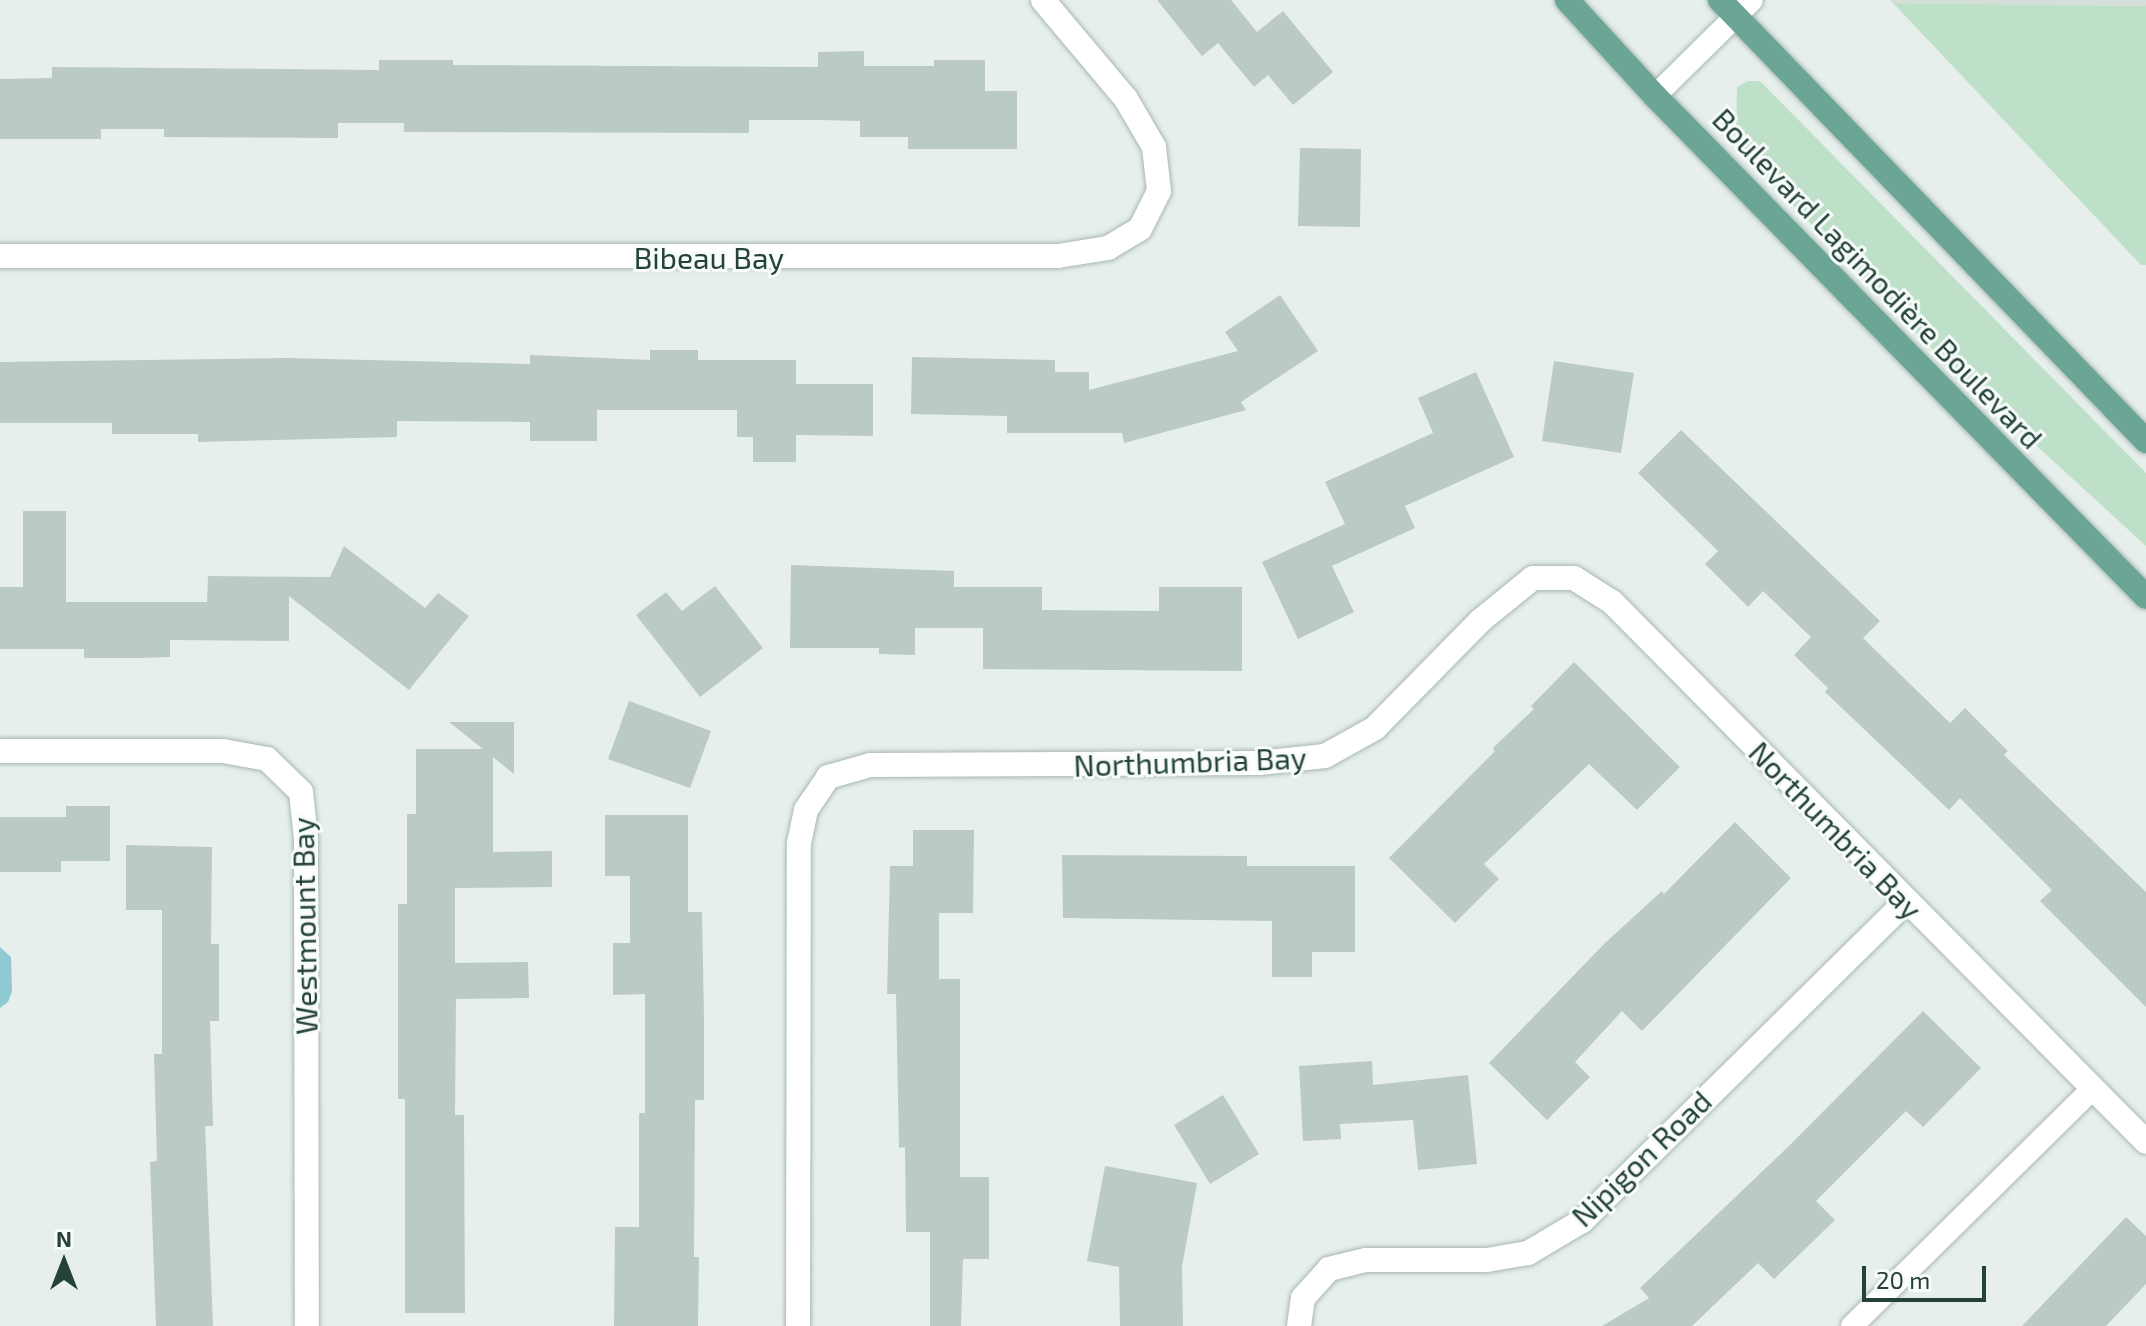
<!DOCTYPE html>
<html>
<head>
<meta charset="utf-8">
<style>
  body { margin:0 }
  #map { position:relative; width:2146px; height:1326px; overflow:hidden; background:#e6efeb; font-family:"Exo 2",sans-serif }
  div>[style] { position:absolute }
  .built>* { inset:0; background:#d4dfda }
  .green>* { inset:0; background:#bfe0c8 }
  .water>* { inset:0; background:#8ec9d4 }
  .building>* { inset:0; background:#bbcac4 }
  .roads { filter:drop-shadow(0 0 2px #a8b8b2) drop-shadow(0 0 2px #a8b8b2) }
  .service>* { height:22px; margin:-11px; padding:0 11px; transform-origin:11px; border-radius:11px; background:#fff }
  .minor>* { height:24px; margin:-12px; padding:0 12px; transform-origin:12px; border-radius:12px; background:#fff }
  .primary>* { height:24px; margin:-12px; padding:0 12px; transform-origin:12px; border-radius:12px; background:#6aa596 }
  span { translate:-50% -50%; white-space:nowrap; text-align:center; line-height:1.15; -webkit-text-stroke:6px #f7fbf9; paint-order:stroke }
  .street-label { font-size:30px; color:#24423a }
  .north { position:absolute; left:24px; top:1222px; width:80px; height:80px; -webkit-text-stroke:6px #f7fbf9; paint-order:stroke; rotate:0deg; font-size:22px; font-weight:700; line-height:32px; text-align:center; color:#24423a }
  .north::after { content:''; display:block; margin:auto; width:28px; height:36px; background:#24423a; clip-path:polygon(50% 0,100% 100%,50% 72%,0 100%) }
  .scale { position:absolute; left:1862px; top:1266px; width:124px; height:36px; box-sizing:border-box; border:4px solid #24423a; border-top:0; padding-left:10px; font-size:24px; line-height:28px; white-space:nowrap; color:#24423a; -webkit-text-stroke:6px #f7fbf9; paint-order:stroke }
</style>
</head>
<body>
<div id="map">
  <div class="built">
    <i style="clip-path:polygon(1890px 0,2146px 0,2146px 6px,1893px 3px)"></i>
  </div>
  <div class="green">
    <i style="clip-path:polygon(1893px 3px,2146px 6px,2146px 265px,2141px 265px)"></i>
    <i style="clip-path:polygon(1748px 81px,1760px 81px,2146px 473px,2146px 546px,1942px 359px,1756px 167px,1736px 133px,1737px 87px)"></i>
  </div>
  <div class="water">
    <i style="clip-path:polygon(0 947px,11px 957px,12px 991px,8px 1002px,0 1008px)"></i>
  </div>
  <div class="building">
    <i style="clip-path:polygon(1157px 0,1231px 0,1257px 32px,1283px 11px,1333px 72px,1293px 105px,1268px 75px,1254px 87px,1218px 43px,1202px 56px)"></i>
    <i style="clip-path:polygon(864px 51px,864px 66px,934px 66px,934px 60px,985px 60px,985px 91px,1017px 91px,1017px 149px,908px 149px,908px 137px,860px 137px,860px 121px,819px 120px,749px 120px,749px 133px,404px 132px,404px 123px,338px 123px,338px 138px,164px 137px,164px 129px,101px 129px,101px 139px,0 139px,0 79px,52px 78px,52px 67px,379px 70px,379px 60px,453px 60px,453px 65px,818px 67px,818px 52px)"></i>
    <i style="clip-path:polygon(1300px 148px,1361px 149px,1360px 227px,1298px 226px)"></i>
    <i style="clip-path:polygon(1280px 295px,1318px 351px,1241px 402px,1246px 410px,1124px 443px,1122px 433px,1007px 433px,1007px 416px,911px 414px,912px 357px,1055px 360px,1055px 372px,1089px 372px,1089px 390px,1238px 351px,1225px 332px)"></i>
    <i style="clip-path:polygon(650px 350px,698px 350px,698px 360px,796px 360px,796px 384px,873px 384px,873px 436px,796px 435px,796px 462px,753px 462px,753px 437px,737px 437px,737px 410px,597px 410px,597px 441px,530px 441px,530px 422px,397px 421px,397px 437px,198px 442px,198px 434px,112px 434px,112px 423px,0 423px,0 362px,288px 358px,530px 364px,530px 355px,650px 360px)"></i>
    <i style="clip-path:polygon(1554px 361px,1634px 373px,1621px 453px,1542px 441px)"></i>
    <i style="clip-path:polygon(1476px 372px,1514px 457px,1405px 506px,1415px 528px,1332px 566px,1354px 612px,1298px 639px,1262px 562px,1345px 524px,1325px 482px,1433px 433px,1418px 398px)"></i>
    <i style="clip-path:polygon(1681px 430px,1880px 621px,1863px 638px,1950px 723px,1965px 708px,2008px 751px,2004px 755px,2146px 892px,2146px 1007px,2040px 901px,2052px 890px,1960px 798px,1949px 810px,1825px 692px,1828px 688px,1794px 655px,1811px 637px,1763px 591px,1748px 607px,1705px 564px,1718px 551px,1638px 473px)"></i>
    <i style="clip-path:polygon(23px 511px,66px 511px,66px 602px,207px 602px,208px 576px,330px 577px,344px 546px,425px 608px,438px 593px,469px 616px,409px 690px,289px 596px,289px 641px,170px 640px,170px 657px,141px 658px,84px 658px,84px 649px,0 649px,0 587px,23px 587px)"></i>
    <i style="clip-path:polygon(791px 565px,954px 571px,954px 587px,1042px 587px,1042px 610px,1159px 611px,1159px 587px,1242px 587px,1242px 671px,983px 669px,983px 628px,915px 628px,915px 655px,879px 654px,879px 648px,790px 648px)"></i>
    <i style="clip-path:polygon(715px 586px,763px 648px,700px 697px,636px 615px,666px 592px,682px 611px)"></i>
    <i style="clip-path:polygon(1574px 662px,1680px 767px,1637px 810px,1589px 764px,1484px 864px,1499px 879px,1455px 923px,1389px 858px,1495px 751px,1493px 748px,1534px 709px,1531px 706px)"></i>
    <i style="clip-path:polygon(629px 701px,711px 731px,690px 788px,608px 759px)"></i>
    <i style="clip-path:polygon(449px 722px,514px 722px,514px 774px,493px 757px,493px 852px,552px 851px,552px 887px,455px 888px,455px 963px,528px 962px,529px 998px,456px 999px,455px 1115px,464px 1115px,465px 1313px,405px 1313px,405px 1099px,398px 1099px,398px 904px,407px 904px,407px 814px,416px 814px,416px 749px,483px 749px)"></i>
    <i style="clip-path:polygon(66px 806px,110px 806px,110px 861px,61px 861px,61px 872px,0 872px,0 817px,66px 817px)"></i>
    <i style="clip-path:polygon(605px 815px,688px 815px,688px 912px,702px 912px,704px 1018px,704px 1100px,695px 1100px,694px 1257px,699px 1257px,698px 1326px,614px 1326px,615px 1227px,639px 1227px,639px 1113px,645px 1113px,645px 994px,613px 995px,613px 943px,630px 943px,630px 876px,605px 876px)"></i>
    <i style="clip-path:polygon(1735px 822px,1791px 878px,1642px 1031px,1622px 1011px,1575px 1062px,1590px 1077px,1547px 1120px,1489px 1063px,1605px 943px,1662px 891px,1664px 894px)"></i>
    <i style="clip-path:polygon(913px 830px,974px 830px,973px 913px,939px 913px,939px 979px,960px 979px,960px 1177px,989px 1177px,989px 1259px,963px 1259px,961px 1326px,930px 1326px,930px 1232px,906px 1232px,905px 1147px,899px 1148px,896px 994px,887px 994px,888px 952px,890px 866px,913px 866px)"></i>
    <i style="clip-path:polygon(126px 845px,212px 847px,211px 944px,219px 944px,219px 1021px,210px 1021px,213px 1126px,205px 1126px,213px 1326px,156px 1326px,150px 1162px,157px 1161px,154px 1054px,162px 1054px,162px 910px,126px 910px)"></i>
    <i style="clip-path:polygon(1062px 855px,1247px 856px,1247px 866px,1355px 866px,1355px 952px,1312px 952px,1312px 977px,1272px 977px,1272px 921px,1063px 918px)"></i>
    <i style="clip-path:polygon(1923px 1011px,1981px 1068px,1923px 1127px,1906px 1111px,1816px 1201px,1835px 1220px,1774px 1279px,1758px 1263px,1692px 1326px,1602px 1326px,1649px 1298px,1640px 1288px,1791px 1144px)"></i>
    <i style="clip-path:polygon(1372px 1061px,1373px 1085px,1468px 1075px,1477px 1164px,1418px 1170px,1413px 1120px,1340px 1124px,1341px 1139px,1303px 1141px,1299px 1066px)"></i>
    <i style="clip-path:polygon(1223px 1095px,1259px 1154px,1210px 1184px,1174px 1125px)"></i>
    <i style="clip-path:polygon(1105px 1166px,1197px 1183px,1182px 1267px,1183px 1326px,1120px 1326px,1119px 1267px,1087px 1261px)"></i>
    <i style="clip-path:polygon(2126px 1217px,2146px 1236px,2146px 1284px,2106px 1326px,2022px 1326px)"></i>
  </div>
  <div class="roads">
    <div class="service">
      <i style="left:1655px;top:96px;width:136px;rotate:-44.7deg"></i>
      <i style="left:1852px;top:1326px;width:337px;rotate:-44.6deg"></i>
    </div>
    <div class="minor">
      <i style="left:0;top:256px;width:1058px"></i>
      <i style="left:1058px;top:256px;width:51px;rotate:-9.1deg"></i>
      <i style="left:1108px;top:248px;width:37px;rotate:-31deg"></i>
      <i style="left:1140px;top:229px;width:42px;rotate:-63.4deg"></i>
      <i style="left:1159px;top:191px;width:44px;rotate:-96.5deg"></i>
      <i style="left:1154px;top:147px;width:56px;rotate:-120.3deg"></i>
      <i style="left:1126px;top:99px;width:129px;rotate:-130deg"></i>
      <i style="left:0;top:751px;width:223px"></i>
      <i style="left:223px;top:751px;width:45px;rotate:10.3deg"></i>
      <i style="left:267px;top:759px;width:47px;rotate:44.1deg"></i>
      <i style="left:301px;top:792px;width:47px;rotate:83.9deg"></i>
      <i style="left:306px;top:839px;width:487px;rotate:89.9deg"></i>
      <i style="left:798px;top:1326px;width:483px;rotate:-89.9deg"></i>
      <i style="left:799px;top:843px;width:34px;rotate:-78deg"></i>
      <i style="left:806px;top:810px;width:40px;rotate:-56deg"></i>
      <i style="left:828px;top:777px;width:44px;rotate:-15.9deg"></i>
      <i style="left:870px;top:765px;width:389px;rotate:-0.3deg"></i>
      <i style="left:1259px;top:763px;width:66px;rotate:-6.1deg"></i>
      <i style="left:1325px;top:756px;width:57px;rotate:-29.2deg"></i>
      <i style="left:1375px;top:728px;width:150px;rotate:-45.5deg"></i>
      <i style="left:1480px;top:621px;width:68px;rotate:-39.1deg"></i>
      <i style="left:1533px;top:578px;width:41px"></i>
      <i style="left:1574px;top:578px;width:45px;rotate:32.3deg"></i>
      <i style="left:1612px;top:602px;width:759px;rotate:45.32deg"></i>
      <i style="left:1299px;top:1326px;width:28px;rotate:-82deg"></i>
      <i style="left:1303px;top:1298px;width:39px;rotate:-48deg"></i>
      <i style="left:1329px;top:1269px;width:38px;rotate:-14deg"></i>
      <i style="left:1366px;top:1260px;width:121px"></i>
      <i style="left:1487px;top:1260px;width:42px;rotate:-9.7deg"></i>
      <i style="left:1528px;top:1253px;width:63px;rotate:-30.7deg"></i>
      <i style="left:1582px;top:1221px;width:455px;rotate:-44.6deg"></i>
    </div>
    <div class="primary">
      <i style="left:1567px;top:0;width:130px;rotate:47.5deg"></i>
      <i style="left:1655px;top:96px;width:701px;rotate:45.58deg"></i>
      <i style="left:1720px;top:0;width:613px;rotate:45.99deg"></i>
    </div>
  </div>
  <div class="street-label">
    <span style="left:709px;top:257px">Bibeau Bay</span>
    <span style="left:1878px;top:278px;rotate:46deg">Boulevard Lagimodière Boulevard</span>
    <span style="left:1190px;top:761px;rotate:-2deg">Northumbria Bay</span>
    <span style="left:1836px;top:830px;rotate:46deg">Northumbria Bay</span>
    <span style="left:304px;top:926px;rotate:-91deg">Westmount Bay</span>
    <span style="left:1641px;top:1158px;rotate:-44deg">Nipigon Road</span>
  </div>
  <div class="north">N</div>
  <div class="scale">20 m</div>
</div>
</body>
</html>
